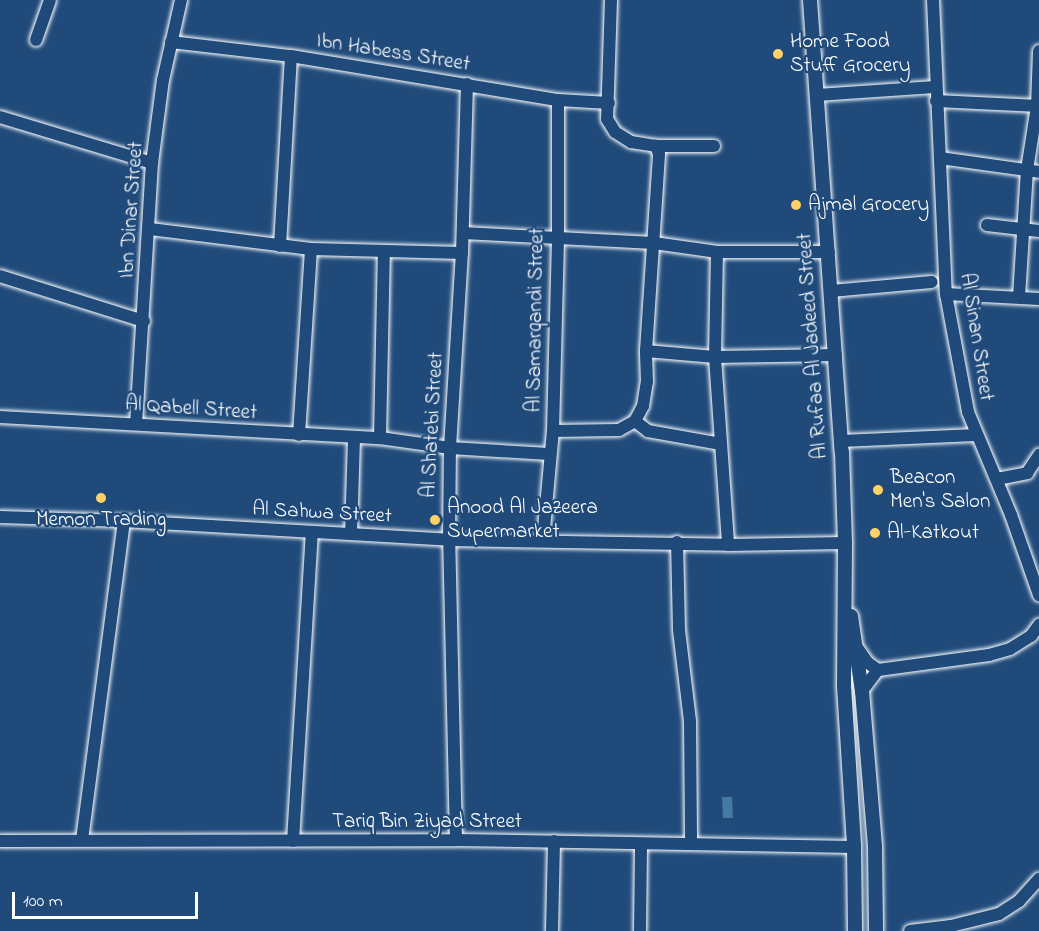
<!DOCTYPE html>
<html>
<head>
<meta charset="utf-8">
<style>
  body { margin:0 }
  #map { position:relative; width:1039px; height:931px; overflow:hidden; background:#1f4a7a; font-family:"Indie Flower",sans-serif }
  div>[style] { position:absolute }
  .water>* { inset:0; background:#4479a1 }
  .roads { filter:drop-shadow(0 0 2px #fff) drop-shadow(0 0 2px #fff) }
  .minor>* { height:12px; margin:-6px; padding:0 6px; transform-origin:6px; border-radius:6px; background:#1f4a7a }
  .tertiary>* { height:14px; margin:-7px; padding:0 7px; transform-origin:7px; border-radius:7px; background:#1f4a7a }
  .dots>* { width:16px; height:16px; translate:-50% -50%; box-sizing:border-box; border:3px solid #1f4a7a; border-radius:50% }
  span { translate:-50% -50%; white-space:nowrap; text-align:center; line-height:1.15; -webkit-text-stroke:4.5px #1f4a7a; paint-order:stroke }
  .poi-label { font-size:21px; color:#fff }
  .left { translate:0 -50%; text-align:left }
  .street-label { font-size:21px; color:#fff }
  .scale { position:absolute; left:12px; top:892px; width:186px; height:27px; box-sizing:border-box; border:3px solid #fff; border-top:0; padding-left:8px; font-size:18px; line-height:21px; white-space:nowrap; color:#fff; -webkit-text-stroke:4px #1f4a7a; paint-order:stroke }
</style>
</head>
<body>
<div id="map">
  <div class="water">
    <i style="clip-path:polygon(722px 797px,732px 797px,733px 818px,723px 818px)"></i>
  </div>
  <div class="roads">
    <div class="minor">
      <i style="left:611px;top:0;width:119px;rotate:91.9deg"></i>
      <i style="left:607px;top:119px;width:15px;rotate:58deg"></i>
      <i style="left:615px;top:132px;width:19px;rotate:32deg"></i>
      <i style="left:631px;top:142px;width:25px;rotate:9deg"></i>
      <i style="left:656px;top:146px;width:58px"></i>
      <i style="left:933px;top:0;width:294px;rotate:87.5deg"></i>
      <i style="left:946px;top:294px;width:120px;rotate:79.4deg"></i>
      <i style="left:968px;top:412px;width:112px;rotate:67.3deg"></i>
      <i style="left:1011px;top:515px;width:85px;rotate:70.7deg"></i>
      <i style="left:36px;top:40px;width:42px;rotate:-70.7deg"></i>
      <i style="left:171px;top:42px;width:121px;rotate:6.7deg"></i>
      <i style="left:291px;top:56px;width:271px;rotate:9.4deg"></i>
      <i style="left:558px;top:100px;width:51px;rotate:3.4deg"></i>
      <i style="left:817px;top:95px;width:118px;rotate:-3.9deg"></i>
      <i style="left:936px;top:101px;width:103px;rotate:2.8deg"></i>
      <i style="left:0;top:117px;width:159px;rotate:16.8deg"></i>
      <i style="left:940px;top:158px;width:100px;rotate:8deg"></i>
      <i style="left:987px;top:225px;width:52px;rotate:6.6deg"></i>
      <i style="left:150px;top:229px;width:162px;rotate:7.1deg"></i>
      <i style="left:311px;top:249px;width:151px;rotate:1.5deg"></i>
      <i style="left:463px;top:233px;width:191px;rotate:3deg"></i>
      <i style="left:654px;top:243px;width:64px;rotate:8.1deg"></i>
      <i style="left:717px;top:252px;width:112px"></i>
      <i style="left:280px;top:246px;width:190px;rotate:-86.7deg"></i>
      <i style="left:717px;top:252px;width:105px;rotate:91.1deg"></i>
      <i style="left:715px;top:357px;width:188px;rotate:86deg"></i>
      <i style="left:0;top:276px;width:151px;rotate:17.4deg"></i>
      <i style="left:831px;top:291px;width:101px;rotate:-5.1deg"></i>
      <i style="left:946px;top:294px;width:93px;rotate:3.1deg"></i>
      <i style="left:1019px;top:297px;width:127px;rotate:-86.4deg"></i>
      <i style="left:1027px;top:170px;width:65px;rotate:-81.1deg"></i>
      <i style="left:1037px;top:106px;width:55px;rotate:-87.9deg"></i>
      <i style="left:646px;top:351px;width:69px;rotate:5deg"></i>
      <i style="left:715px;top:357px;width:121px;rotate:-0.9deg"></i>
      <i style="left:0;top:417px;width:381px;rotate:3.2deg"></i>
      <i style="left:380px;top:438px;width:71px;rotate:8.1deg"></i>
      <i style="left:450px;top:448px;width:99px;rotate:3.5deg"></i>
      <i style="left:635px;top:421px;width:16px;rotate:38deg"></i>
      <i style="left:648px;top:431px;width:74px;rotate:10.1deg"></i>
      <i style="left:136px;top:424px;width:261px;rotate:-86.5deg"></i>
      <i style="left:152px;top:163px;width:84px;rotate:-82.5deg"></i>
      <i style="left:163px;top:80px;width:82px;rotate:-77.3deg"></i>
      <i style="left:553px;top:431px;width:66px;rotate:-0.9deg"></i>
      <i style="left:619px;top:430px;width:18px;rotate:-29deg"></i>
      <i style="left:635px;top:421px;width:17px;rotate:-62deg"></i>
      <i style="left:643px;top:406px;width:24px;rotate:-81deg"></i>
      <i style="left:647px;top:382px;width:31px;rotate:-92deg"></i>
      <i style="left:646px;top:351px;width:197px;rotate:-86.2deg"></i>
      <i style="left:659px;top:154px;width:9px;rotate:-111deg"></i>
      <i style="left:299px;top:435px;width:186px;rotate:-86.3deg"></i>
      <i style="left:380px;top:438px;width:186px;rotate:-88.8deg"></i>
      <i style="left:841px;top:441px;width:135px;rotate:-2.5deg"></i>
      <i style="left:997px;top:479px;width:31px;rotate:-11deg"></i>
      <i style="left:1027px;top:473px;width:22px;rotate:-56deg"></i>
      <i style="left:0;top:517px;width:124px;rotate:1.8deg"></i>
      <i style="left:124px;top:521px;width:326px;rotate:3.3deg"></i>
      <i style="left:449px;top:540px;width:279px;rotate:1deg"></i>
      <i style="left:728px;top:545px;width:117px;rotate:-1deg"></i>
      <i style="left:351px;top:534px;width:97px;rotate:-88.2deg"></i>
      <i style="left:543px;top:540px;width:109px;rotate:-84.8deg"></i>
      <i style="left:553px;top:431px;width:195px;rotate:-88.5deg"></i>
      <i style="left:558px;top:236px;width:136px;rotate:-90deg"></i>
      <i style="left:677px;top:542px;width:88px;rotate:88.7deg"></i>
      <i style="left:679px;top:630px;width:92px;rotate:83.1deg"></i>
      <i style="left:690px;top:721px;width:122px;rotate:89.5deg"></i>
      <i style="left:856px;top:646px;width:21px;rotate:55deg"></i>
      <i style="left:868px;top:663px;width:12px;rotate:35deg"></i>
      <i style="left:878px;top:670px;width:112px;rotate:-7.7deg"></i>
      <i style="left:989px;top:655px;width:22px;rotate:-16deg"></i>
      <i style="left:1010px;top:649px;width:25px;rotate:-32deg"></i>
      <i style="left:1031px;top:636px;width:14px;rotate:-54deg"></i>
      <i style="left:862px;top:691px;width:26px;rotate:-53deg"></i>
      <i style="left:82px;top:840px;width:322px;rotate:-82.5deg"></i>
      <i style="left:456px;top:840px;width:300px;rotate:-91.3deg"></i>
      <i style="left:449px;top:540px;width:92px;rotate:-89.4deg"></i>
      <i style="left:450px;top:448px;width:195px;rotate:-86.5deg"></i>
      <i style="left:462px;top:253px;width:169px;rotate:-88.3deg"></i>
      <i style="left:0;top:841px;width:456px;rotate:-0.1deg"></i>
      <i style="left:456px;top:840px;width:398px;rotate:1deg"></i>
      <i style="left:293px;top:841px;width:309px;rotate:-86.5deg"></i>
      <i style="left:552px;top:931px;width:90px;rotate:-88.7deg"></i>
      <i style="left:640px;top:931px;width:87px;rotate:-89.3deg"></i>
      <i style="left:910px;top:931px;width:41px;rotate:-7deg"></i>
      <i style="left:951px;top:926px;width:49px;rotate:-14deg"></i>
      <i style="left:999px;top:914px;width:24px;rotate:-33deg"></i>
      <i style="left:1019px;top:901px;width:30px;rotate:-48deg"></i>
    </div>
    <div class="tertiary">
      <i style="left:810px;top:0;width:453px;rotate:86deg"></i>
      <i style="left:842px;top:452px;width:91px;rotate:88.1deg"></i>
      <i style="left:845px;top:543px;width:143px;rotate:90.4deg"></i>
      <i style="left:844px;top:686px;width:161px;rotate:86.4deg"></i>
      <i style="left:854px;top:847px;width:84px;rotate:89.3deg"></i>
      <i style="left:851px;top:616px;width:76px;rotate:81.7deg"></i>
      <i style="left:862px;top:691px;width:156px;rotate:85.2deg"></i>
      <i style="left:875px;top:846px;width:85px;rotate:89.3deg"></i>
    </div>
  </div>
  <div class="dots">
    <i style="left:778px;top:54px;background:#ffd166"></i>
    <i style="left:796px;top:205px;background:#ffd166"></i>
    <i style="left:878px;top:490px;background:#ffd166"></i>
    <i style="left:101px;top:498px;background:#ffd166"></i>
    <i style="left:435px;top:520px;background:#ffd166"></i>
    <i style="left:875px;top:533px;background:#ffd166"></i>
  </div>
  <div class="poi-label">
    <span class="left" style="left:790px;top:54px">Home Food<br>Stuff Grocery</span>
    <span class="left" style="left:808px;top:205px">Ajmal Grocery</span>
    <span class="left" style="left:890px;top:490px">Beacon<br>Men's Salon</span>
    <span class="left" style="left:447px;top:520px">Anood Al Jazeera<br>Supermarket</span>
    <span style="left:101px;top:520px">Memon Trading</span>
    <span class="left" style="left:887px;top:533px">Al-Katkout</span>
  </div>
  <div class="street-label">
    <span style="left:393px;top:53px;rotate:9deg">Ibn Habess Street</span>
    <span style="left:132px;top:210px;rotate:-86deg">Ibn Dinar Street</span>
    <span style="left:536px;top:320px;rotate:-89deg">Al Samarqandi Street</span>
    <span style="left:976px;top:337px;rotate:81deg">Al Sinan Street</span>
    <span style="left:813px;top:346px;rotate:-94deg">Al Rufaa Al Jadeed Street</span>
    <span style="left:191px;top:409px;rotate:4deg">Al Qabell Street</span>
    <span style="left:433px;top:425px;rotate:-87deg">Al Shatebi Street</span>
    <span style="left:322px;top:513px;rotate:3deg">Al Sahwa Street</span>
    <span style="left:427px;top:822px">Tariq Bin Ziyad Street</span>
  </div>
  <div class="scale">100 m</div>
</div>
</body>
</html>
